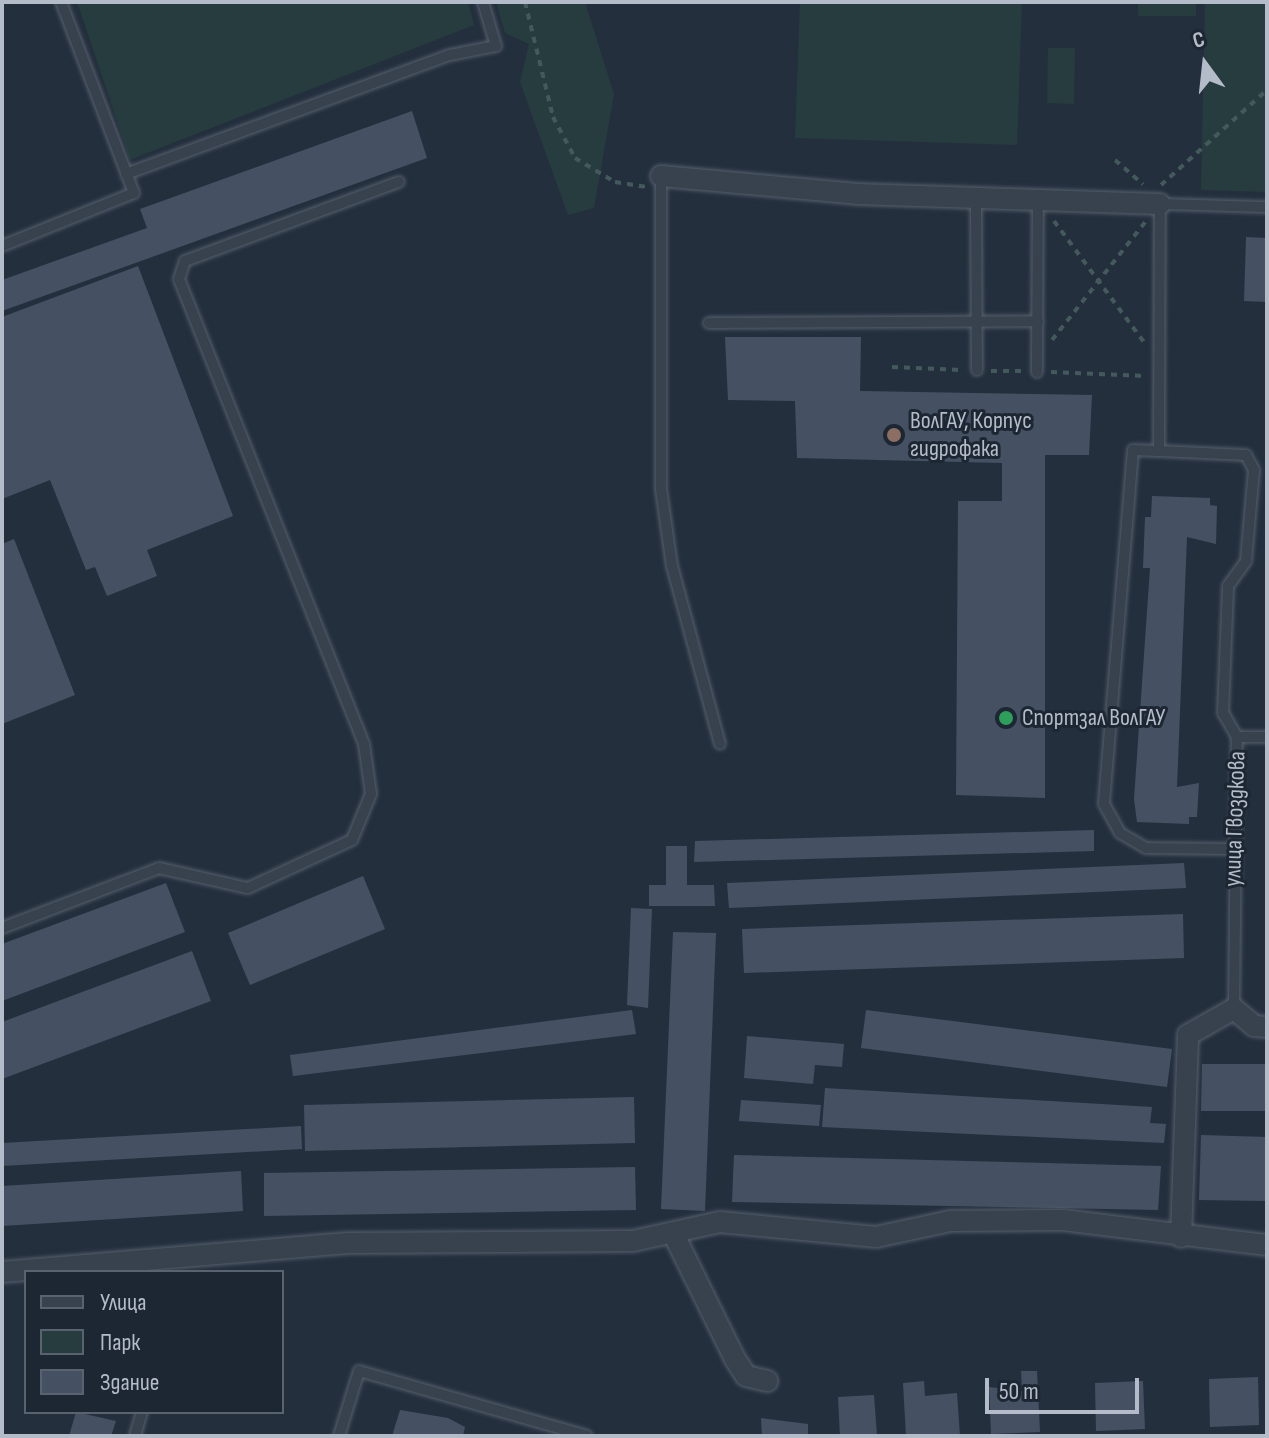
<!DOCTYPE html>
<html>
<head>
<meta charset="utf-8">
<style>
  body { margin:0 }
  #map { position:relative; width:1269px; height:1438px; overflow:hidden; background:#242f3e; font-family:"Sofia Sans Condensed",sans-serif }
  div>[style] { position:absolute }
  .green>* { inset:0; background:#263c3f }
  .building>* { inset:0; background:#455162 }
  .path>* { height:4px; margin-top:-2px; transform-origin:0; background:repeating-linear-gradient(90deg,#44595c 0 6px,transparent 0 12px) }
  .roads { filter:drop-shadow(0 0 2px #565f6c) drop-shadow(0 0 2px #565f6c) }
  .service>* { height:10px; margin:-5px; padding:0 5px; transform-origin:5px; border-radius:5px; background:#38414e }
  .minor>* { height:20px; margin:-10px; padding:0 10px; transform-origin:10px; border-radius:10px; background:#38414e }
  .dots>* { width:22px; height:22px; translate:-50% -50%; box-sizing:border-box; border:4px solid #1d2633; border-radius:50% }
  span { translate:-50% -50%; white-space:nowrap; text-align:center; line-height:1.15; -webkit-text-stroke:6px #1d2633; paint-order:stroke }
  .poi-label { font-size:24px; color:#b4bcc9 }
  .left { translate:0 -50%; text-align:left }
  .street-label { font-size:24px; color:#b4bcc9 }
  .frame { position:absolute; inset:0; border:4px solid #b4bcc9; pointer-events:none }
  .legend { position:absolute; left:24px; top:1270px; width:260px; height:144px; box-sizing:border-box; background:#1d2633; border:2px solid #59626f; margin:0; padding:10px 14px; list-style:none; font-size:24px; color:#b4bcc9 }
  .legend li { display:flex; align-items:center; gap:16px; height:40px }
  .legend b { width:40px; border:2px solid #59626f }
  .north { position:absolute; left:1165px; top:24px; width:80px; height:80px; -webkit-text-stroke:6px #1d2633; paint-order:stroke; rotate:345deg; font-size:22px; font-weight:700; line-height:32px; text-align:center; color:#b4bcc9 }
  .north::after { content:''; display:block; margin:auto; width:28px; height:36px; background:#b4bcc9; clip-path:polygon(50% 0,100% 100%,50% 72%,0 100%) }
  .scale { position:absolute; left:985px; top:1378px; width:154px; height:36px; box-sizing:border-box; border:4px solid #b4bcc9; border-top:0; padding-left:10px; font-size:24px; line-height:28px; white-space:nowrap; color:#b4bcc9; -webkit-text-stroke:6px #1d2633; paint-order:stroke }
</style>
</head>
<body>
<div id="map">
  <div class="green">
    <i style="clip-path:polygon(77px 2px,468px 2px,474px 25px,130px 160px)"></i>
    <i style="clip-path:polygon(496px 2px,585px 2px,614px 94px,594px 208px,568px 215px,520px 82px,529px 44px,505px 33px)"></i>
    <i style="clip-path:polygon(800px 2px,1022px 2px,1017px 145px,795px 138px)"></i>
    <i style="clip-path:polygon(1138px 2px,1196px 2px,1196px 16px,1138px 16px)"></i>
    <i style="clip-path:polygon(1205px 2px,1267px 2px,1267px 192px,1201px 190px)"></i>
    <i style="clip-path:polygon(1048px 48px,1075px 48px,1074px 104px,1047px 103px)"></i>
  </div>
  <div class="building">
    <i style="clip-path:polygon(412px 111px,427px 158px,2px 311px,2px 280px,147px 228px,140px 209px)"></i>
    <i style="clip-path:polygon(1246px 237px,1267px 238px,1267px 302px,1244px 301px)"></i>
    <i style="clip-path:polygon(138px 266px,233px 516px,147px 550px,157px 576px,107px 596px,95px 567px,86px 570px,50px 480px,2px 499px,2px 317px)"></i>
    <i style="clip-path:polygon(725px 337px,861px 337px,860px 391px,1092px 395px,1089px 455px,1045px 455px,1045px 798px,956px 795px,958px 501px,1002px 501px,1002px 463px,797px 458px,795px 401px,728px 400px)"></i>
    <i style="clip-path:polygon(1152px 496px,1210px 498px,1210px 505px,1217px 506px,1216px 544px,1187px 537px,1177px 787px,1199px 783px,1197px 817px,1189px 817px,1189px 824px,1137px 822px,1134px 799px,1150px 568px,1143px 568px,1145px 517px,1151px 517px)"></i>
    <i style="clip-path:polygon(14px 539px,75px 695px,2px 724px,2px 544px)"></i>
    <i style="clip-path:polygon(1094px 830px,1094px 851px,694px 862px,695px 841px)"></i>
    <i style="clip-path:polygon(666px 846px,687px 846px,687px 885px,714px 885px,715px 906px,649px 906px,649px 885px,666px 885px)"></i>
    <i style="clip-path:polygon(1184px 863px,1186px 888px,729px 908px,727px 883px)"></i>
    <i style="clip-path:polygon(363px 876px,385px 929px,250px 985px,228px 933px)"></i>
    <i style="clip-path:polygon(166px 883px,185px 932px,2px 1001px,2px 944px)"></i>
    <i style="clip-path:polygon(631px 908px,652px 909px,648px 1008px,627px 1005px)"></i>
    <i style="clip-path:polygon(1183px 914px,1184px 958px,744px 973px,742px 929px)"></i>
    <i style="clip-path:polygon(673px 932px,716px 933px,705px 1211px,661px 1209px)"></i>
    <i style="clip-path:polygon(192px 951px,211px 1001px,2px 1079px,2px 1022px)"></i>
    <i style="clip-path:polygon(632px 1010px,636px 1034px,293px 1076px,290px 1055px)"></i>
    <i style="clip-path:polygon(866px 1010px,1172px 1049px,1167px 1087px,861px 1048px)"></i>
    <i style="clip-path:polygon(747px 1036px,844px 1044px,842px 1067px,815px 1065px,813px 1084px,744px 1078px)"></i>
    <i style="clip-path:polygon(1202px 1064px,1267px 1064px,1267px 1111px,1201px 1111px)"></i>
    <i style="clip-path:polygon(825px 1088px,1152px 1107px,1150px 1123px,1166px 1124px,1164px 1143px,822px 1127px)"></i>
    <i style="clip-path:polygon(634px 1097px,635px 1143px,305px 1151px,304px 1105px)"></i>
    <i style="clip-path:polygon(741px 1100px,821px 1105px,819px 1126px,739px 1121px)"></i>
    <i style="clip-path:polygon(301px 1126px,302px 1149px,2px 1166px,2px 1143px)"></i>
    <i style="clip-path:polygon(1201px 1135px,1267px 1137px,1267px 1201px,1199px 1200px)"></i>
    <i style="clip-path:polygon(734px 1155px,1161px 1166px,1158px 1210px,732px 1202px)"></i>
    <i style="clip-path:polygon(635px 1167px,636px 1210px,264px 1216px,264px 1173px)"></i>
    <i style="clip-path:polygon(241px 1171px,243px 1211px,2px 1226px,2px 1186px)"></i>
    <i style="clip-path:polygon(1021px 1371px,1037px 1371px,1040px 1432px,991px 1434px,989px 1387px,1022px 1391px)"></i>
    <i style="clip-path:polygon(1258px 1377px,1259px 1425px,1210px 1427px,1209px 1379px)"></i>
    <i style="clip-path:polygon(924px 1381px,925px 1396px,957px 1393px,960px 1436px,906px 1436px,903px 1383px)"></i>
    <i style="clip-path:polygon(1143px 1381px,1145px 1429px,1096px 1431px,1095px 1383px)"></i>
    <i style="clip-path:polygon(874px 1395px,877px 1436px,840px 1436px,838px 1397px)"></i>
    <i style="clip-path:polygon(400px 1410px,448px 1418px,465px 1427px,463px 1436px,392px 1436px)"></i>
    <i style="clip-path:polygon(76px 1412px,116px 1421px,111px 1436px,69px 1436px)"></i>
    <i style="clip-path:polygon(761px 1418px,808px 1424px,808px 1436px,762px 1436px)"></i>
  </div>
  <div class="path">
    <i style="left:525px;top:2px;width:118px;rotate:76.3deg"></i>
    <i style="left:553px;top:117px;width:47px;rotate:61.8deg"></i>
    <i style="left:575px;top:158px;width:47px;rotate:31deg"></i>
    <i style="left:615px;top:182px;width:32px;rotate:9deg"></i>
    <i style="left:1115px;top:160px;width:37px;rotate:41deg"></i>
    <i style="left:1161px;top:185px;width:142px;rotate:-41.9deg"></i>
    <i style="left:1054px;top:221px;width:151px;rotate:53.4deg"></i>
    <i style="left:1052px;top:340px;width:152px;rotate:-51.7deg"></i>
    <i style="left:892px;top:367px;width:70px;rotate:2.5deg"></i>
    <i style="left:991px;top:371px;width:31px"></i>
    <i style="left:1051px;top:372px;width:95px;rotate:2.4deg"></i>
  </div>
  <div class="roads">
    <div class="service">
      <i style="left:126px;top:174px;width:345px;rotate:-20.2deg"></i>
      <i style="left:450px;top:55px;width:47px;rotate:-11.1deg"></i>
      <i style="left:496px;top:46px;width:46px;rotate:-106.5deg"></i>
      <i style="left:661px;top:176px;width:313px;rotate:90deg"></i>
      <i style="left:661px;top:489px;width:78px;rotate:81.9deg"></i>
      <i style="left:672px;top:566px;width:184px;rotate:74.9deg"></i>
      <i style="left:976px;top:198px;width:172px;rotate:89.7deg"></i>
      <i style="left:2px;top:246px;width:142px;rotate:-21.9deg"></i>
      <i style="left:134px;top:193px;width:204px;rotate:-110.9deg"></i>
      <i style="left:709px;top:323px;width:329px;rotate:-0.3deg"></i>
      <i style="left:1037px;top:372px;width:172px;rotate:-89.7deg"></i>
      <i style="left:1159px;top:451px;width:26px;rotate:-178deg"></i>
      <i style="left:1133px;top:450px;width:355px;rotate:94.7deg"></i>
      <i style="left:1104px;top:804px;width:33px;rotate:61deg"></i>
      <i style="left:1120px;top:833px;width:30px;rotate:30deg"></i>
      <i style="left:1146px;top:848px;width:86px;rotate:0.7deg"></i>
      <i style="left:1237px;top:737px;width:30px"></i>
      <i style="left:2px;top:928px;width:168px;rotate:-20.9deg"></i>
      <i style="left:159px;top:868px;width:91px;rotate:12.7deg"></i>
      <i style="left:248px;top:888px;width:115px;rotate:-24.8deg"></i>
      <i style="left:352px;top:840px;width:50px;rotate:-67.6deg"></i>
      <i style="left:371px;top:794px;width:50px;rotate:-98deg"></i>
      <i style="left:364px;top:744px;width:500px;rotate:-111.7deg"></i>
      <i style="left:179px;top:279px;width:19px;rotate:-72deg"></i>
      <i style="left:185px;top:261px;width:228px;rotate:-20.3deg"></i>
      <i style="left:1234px;top:1009px;width:272px;rotate:-89.4deg"></i>
      <i style="left:1237px;top:737px;width:28px;rotate:-120deg"></i>
      <i style="left:1223px;top:713px;width:127px;rotate:-87.7deg"></i>
      <i style="left:1228px;top:586px;width:31px;rotate:-54deg"></i>
      <i style="left:1246px;top:561px;width:91px;rotate:-85deg"></i>
      <i style="left:1254px;top:470px;width:17px;rotate:-118deg"></i>
      <i style="left:1246px;top:455px;width:87px;rotate:-177.4deg"></i>
      <i style="left:1159px;top:451px;width:247px;rotate:-89.8deg"></i>
      <i style="left:1160px;top:204px;width:107px;rotate:1.6deg"></i>
      <i style="left:135px;top:1436px;width:25px;rotate:-74deg"></i>
      <i style="left:339px;top:1436px;width:68px;rotate:-72.9deg"></i>
      <i style="left:359px;top:1371px;width:237px;rotate:15.9deg"></i>
    </div>
    <div class="minor">
      <i style="left:661px;top:176px;width:197px;rotate:5.2deg"></i>
      <i style="left:857px;top:194px;width:303px;rotate:1.9deg"></i>
      <i style="left:674px;top:1235px;width:138px;rotate:63.8deg"></i>
      <i style="left:735px;top:1359px;width:20px;rotate:57deg"></i>
      <i style="left:746px;top:1376px;width:22px;rotate:13deg"></i>
      <i style="left:1181px;top:1237px;width:202px;rotate:-88deg"></i>
      <i style="left:1188px;top:1035px;width:53px;rotate:-29.5deg"></i>
      <i style="left:1234px;top:1009px;width:26px;rotate:40deg"></i>
      <i style="left:1254px;top:1026px;width:13px;rotate:4deg"></i>
      <i style="left:2px;top:1272px;width:347px;rotate:-4.8deg"></i>
      <i style="left:348px;top:1243px;width:285px;rotate:-0.4deg"></i>
      <i style="left:633px;top:1241px;width:89px;rotate:-12.3deg"></i>
      <i style="left:720px;top:1222px;width:157px;rotate:5.5deg"></i>
      <i style="left:876px;top:1237px;width:76px;rotate:-12.2deg"></i>
      <i style="left:950px;top:1221px;width:113px;rotate:-0.5deg"></i>
      <i style="left:1063px;top:1220px;width:206px;rotate:7deg"></i>
    </div>
  </div>
  <div class="dots">
    <i style="left:894px;top:435px;background:#8d6e63"></i>
    <i style="left:1006px;top:718px;background:#2e9e5b"></i>
  </div>
  <div class="poi-label">
    <span class="left" style="left:910px;top:435px">ВолГАУ, Корпус<br>гидрофака</span>
    <span class="left" style="left:1022px;top:718px">Спортзал ВолГАУ</span>
  </div>
  <div class="street-label">
    <span style="left:1235px;top:819px;rotate:-88deg">улица Гвоздкова</span>
  </div>
  <div class="frame"></div>
  <ul class="legend">
  <li><b style="height:10px;background:#38414e"></b>Улица</li>
  <li><b style="height:22px;background:#263c3f"></b>Парк</li>
  <li><b style="height:22px;background:#455162"></b>Здание</li>
  </ul>
  <div class="north">С</div>
  <div class="scale">50 m</div>
</div>
</body>
</html>
